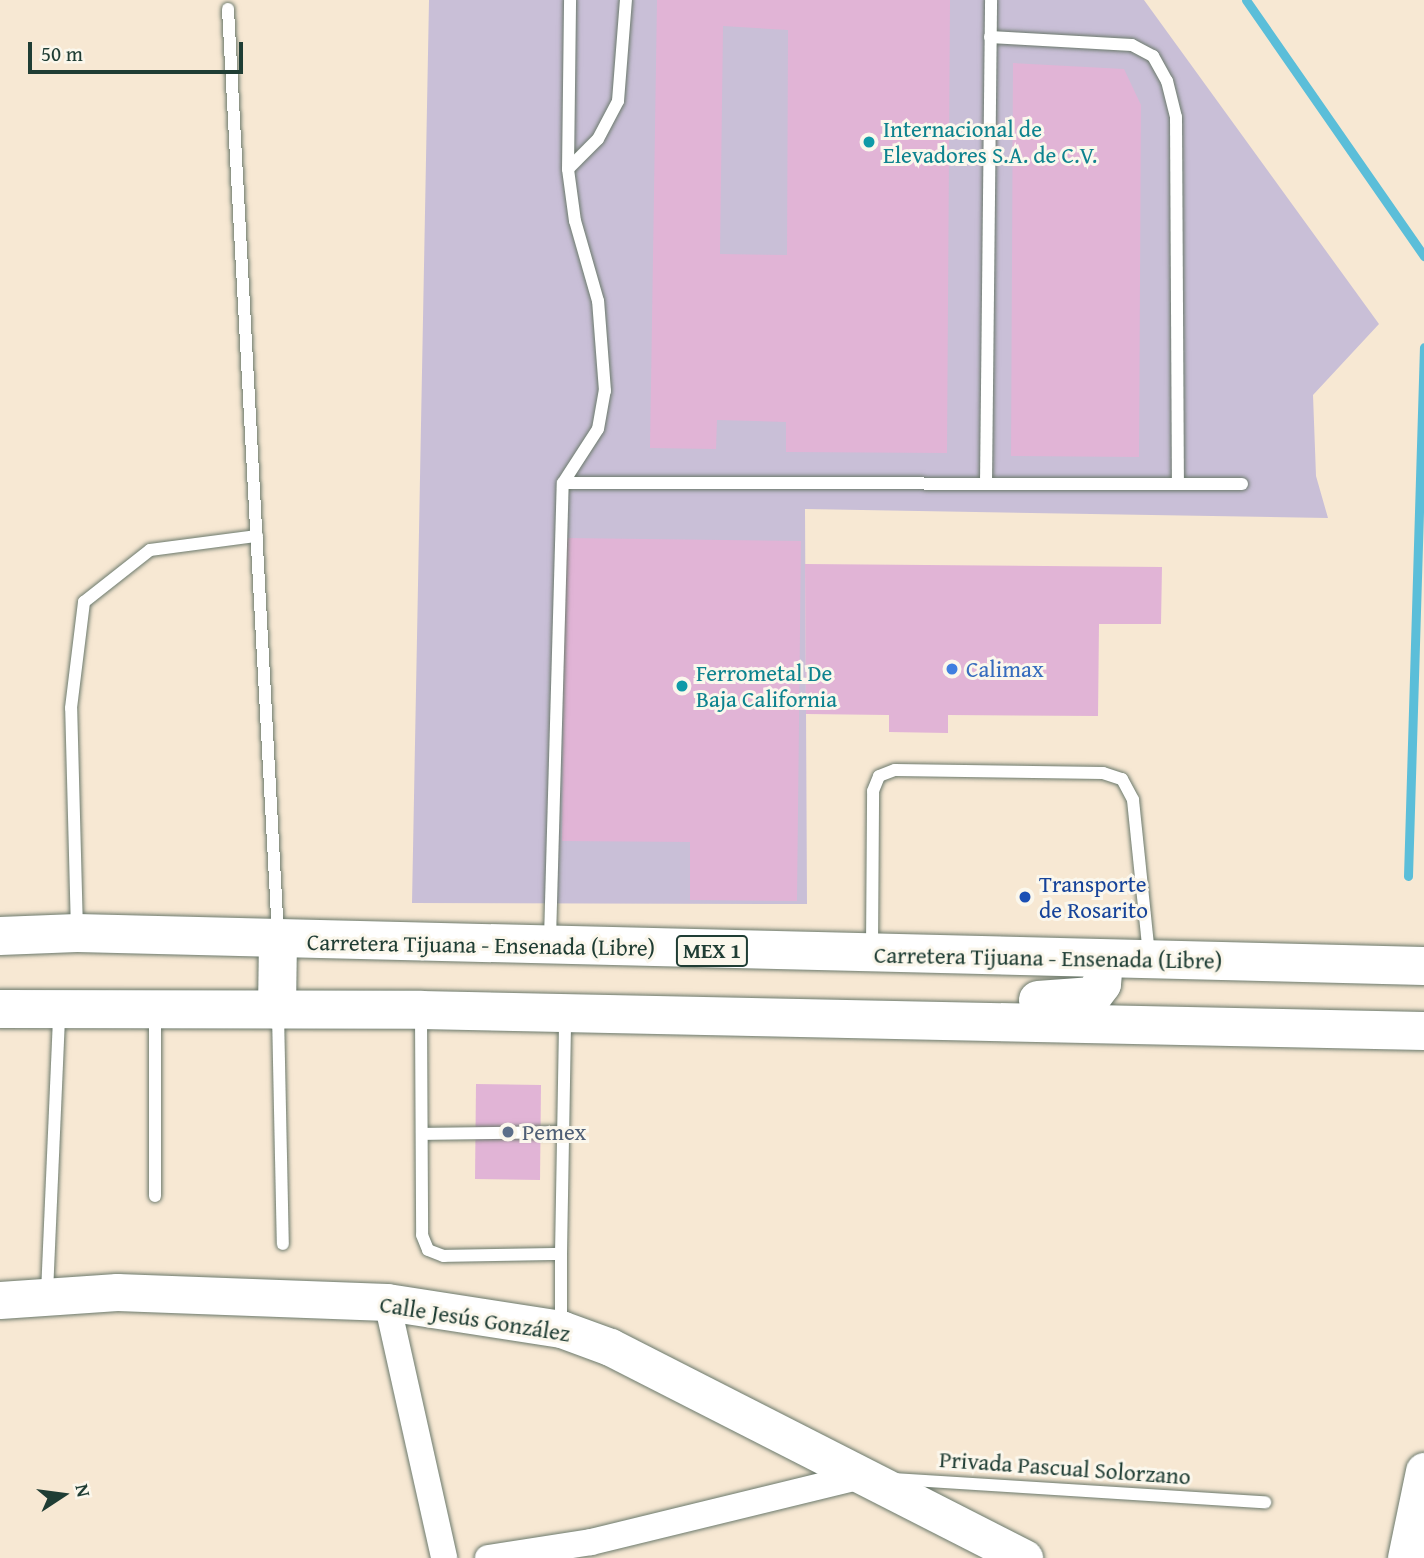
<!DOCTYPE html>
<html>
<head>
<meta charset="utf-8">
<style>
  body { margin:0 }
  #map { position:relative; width:1424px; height:1558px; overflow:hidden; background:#f7e8d3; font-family:"Gentium Book Plus",serif }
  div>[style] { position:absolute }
  .industrial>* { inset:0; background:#c9bfd7 }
  .stream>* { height:9px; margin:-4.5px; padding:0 4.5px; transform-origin:4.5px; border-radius:4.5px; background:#5bbed9 }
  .building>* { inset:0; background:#e1b4d6 }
  .roads { filter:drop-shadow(0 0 2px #6b796c) drop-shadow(0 0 2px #6b796c) }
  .lane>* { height:12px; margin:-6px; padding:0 6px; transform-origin:6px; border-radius:6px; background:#fff }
  .street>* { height:26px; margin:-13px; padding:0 13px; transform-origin:13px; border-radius:13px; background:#fff }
  .secondary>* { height:37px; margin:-18.5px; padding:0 18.5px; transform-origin:18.5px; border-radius:18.5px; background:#fff }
  .highway>* { height:38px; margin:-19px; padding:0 19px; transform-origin:19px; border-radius:19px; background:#fff }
  .dots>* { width:19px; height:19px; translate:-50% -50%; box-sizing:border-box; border:4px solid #fbf7ec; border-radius:50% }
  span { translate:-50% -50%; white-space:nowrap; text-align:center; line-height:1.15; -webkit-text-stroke:6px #fbf7ec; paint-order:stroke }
  .shield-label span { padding:2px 5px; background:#fbf7ec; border:2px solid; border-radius:5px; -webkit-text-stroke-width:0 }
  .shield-label { font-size:21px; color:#1f3d34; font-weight:700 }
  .culture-label { font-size:23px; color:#0d838f }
  .left { translate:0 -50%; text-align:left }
  .shop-label { font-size:23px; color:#366cbe }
  .transit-label { font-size:23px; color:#164399 }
  .street-label { font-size:23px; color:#1f3d34 }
  .service-label { font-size:23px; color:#4e5e75 }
  .north { position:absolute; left:28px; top:1460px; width:70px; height:70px; -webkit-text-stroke:5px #fbf7ec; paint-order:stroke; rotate:77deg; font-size:19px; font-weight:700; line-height:28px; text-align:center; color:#1f3d34 }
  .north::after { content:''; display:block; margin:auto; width:24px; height:32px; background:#1f3d34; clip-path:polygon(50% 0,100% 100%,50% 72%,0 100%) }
  .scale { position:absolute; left:28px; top:42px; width:215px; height:32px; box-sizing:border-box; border:4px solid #1f3d34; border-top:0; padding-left:9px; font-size:21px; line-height:24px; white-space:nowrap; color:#1f3d34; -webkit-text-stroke:5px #fbf7ec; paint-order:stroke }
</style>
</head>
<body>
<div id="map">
  <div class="industrial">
    <i style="clip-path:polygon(429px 0,1144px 0,1379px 324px,1313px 395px,1316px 476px,1328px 518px,805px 509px,807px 904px,412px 903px)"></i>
  </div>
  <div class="stream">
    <i style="left:1246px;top:0;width:312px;rotate:55.2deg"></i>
    <i style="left:1408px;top:876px;width:529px;rotate:-88.27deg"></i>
  </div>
  <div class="building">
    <i style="clip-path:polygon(evenodd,657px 0,950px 0,947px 453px,786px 452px,786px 422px,717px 420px,716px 449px,650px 448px,657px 0,723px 26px,788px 30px,787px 255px,720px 254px,723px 26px)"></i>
    <i style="clip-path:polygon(1013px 63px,1124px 69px,1141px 105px,1139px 457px,1011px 456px)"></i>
    <i style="clip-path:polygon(565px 538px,801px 541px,797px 901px,690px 900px,690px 842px,562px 841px)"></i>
    <i style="clip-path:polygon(805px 564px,1162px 567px,1161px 624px,1099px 624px,1098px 716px,948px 715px,948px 733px,889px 732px,889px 715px,806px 714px)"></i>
    <i style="clip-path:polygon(476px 1084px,541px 1085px,540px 1180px,475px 1179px)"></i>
  </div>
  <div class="roads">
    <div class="lane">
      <i style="left:228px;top:9px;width:927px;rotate:86.91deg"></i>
      <i style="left:990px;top:37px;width:142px;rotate:3.2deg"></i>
      <i style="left:1132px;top:45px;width:24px;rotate:28deg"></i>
      <i style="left:1153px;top:56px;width:29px;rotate:61deg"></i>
      <i style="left:1167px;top:81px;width:37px;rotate:76deg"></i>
      <i style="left:1176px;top:117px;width:367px;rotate:89.7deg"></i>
      <i style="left:568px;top:169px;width:42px;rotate:-45deg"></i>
      <i style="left:598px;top:139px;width:43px;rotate:-62.2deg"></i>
      <i style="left:618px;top:101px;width:101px;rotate:-85.5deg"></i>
      <i style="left:563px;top:483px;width:679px;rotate:0.08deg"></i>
      <i style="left:986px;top:484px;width:484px;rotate:-89.4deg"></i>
      <i style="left:77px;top:931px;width:223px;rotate:-91.5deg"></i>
      <i style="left:71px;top:708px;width:107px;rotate:-83deg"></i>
      <i style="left:84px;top:602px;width:84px;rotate:-38.2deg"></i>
      <i style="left:150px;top:550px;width:108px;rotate:-7.5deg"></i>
      <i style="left:550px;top:939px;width:456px;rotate:-88.4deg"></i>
      <i style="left:563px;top:483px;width:64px;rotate:-57.1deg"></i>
      <i style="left:598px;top:429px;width:39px;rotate:-80deg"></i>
      <i style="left:605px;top:391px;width:90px;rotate:-94.4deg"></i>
      <i style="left:598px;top:301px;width:83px;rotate:-106deg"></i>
      <i style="left:575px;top:221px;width:52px;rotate:-97.7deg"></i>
      <i style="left:568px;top:169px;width:169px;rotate:-89.3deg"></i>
      <i style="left:872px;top:949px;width:158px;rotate:-89.6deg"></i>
      <i style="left:873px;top:791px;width:16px;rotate:-68deg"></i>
      <i style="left:879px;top:776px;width:17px;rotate:-21deg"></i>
      <i style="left:895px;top:770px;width:208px;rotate:0.8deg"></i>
      <i style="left:1103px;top:773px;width:20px;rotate:18deg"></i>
      <i style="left:1122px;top:779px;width:24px;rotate:62deg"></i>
      <i style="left:1133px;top:800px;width:157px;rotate:84.1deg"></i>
      <i style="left:278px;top:1014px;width:230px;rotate:88.8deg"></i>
      <i style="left:421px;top:1015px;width:220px;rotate:89.7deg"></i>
      <i style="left:422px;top:1235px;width:16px;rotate:68deg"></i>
      <i style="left:428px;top:1250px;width:17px;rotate:21deg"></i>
      <i style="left:444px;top:1256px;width:117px;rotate:-1deg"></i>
      <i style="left:561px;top:1254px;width:237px;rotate:-89deg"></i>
      <i style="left:422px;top:1134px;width:142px;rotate:-0.8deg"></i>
      <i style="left:155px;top:1196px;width:181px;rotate:-90deg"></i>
      <i style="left:47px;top:1293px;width:279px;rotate:-87.5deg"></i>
      <i style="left:561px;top:1325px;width:71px;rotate:-90deg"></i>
      <i style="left:895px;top:1479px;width:371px;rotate:3.6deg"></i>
    </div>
    <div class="street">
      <i style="left:387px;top:1302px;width:262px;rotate:77.4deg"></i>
      <i style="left:488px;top:1558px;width:104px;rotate:-8.8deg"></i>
      <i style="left:591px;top:1542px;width:279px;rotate:-13.7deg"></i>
    </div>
    <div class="secondary">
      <i style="left:0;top:1300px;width:117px;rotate:-3.9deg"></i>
      <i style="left:117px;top:1292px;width:270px;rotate:2.1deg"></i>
      <i style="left:387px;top:1302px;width:176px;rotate:8.8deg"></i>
      <i style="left:561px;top:1329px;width:52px;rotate:20.2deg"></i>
      <i style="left:610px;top:1347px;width:465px;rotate:27deg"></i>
      <i style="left:1406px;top:1558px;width:89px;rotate:-78.3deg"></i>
    </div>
    <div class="highway">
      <i style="left:0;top:936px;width:77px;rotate:-2.2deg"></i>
      <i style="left:77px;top:933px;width:1347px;rotate:1.4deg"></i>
      <i style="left:1038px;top:1000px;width:55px;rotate:-4.2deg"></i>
      <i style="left:1093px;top:996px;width:15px;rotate:-53deg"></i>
      <i style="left:1102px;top:984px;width:25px;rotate:-85deg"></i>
      <i style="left:0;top:1009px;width:421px;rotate:0.1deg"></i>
      <i style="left:421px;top:1010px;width:1003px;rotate:1.2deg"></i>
      <i style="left:277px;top:1010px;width:69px;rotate:-89.2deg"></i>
    </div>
  </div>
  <div class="dots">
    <i style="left:869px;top:142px;background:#0f9aa8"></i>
    <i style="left:952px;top:669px;background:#3f7fe0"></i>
    <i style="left:682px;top:686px;background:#0f9aa8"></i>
    <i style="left:1025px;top:897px;background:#1a4fb4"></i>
    <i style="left:508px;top:1132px;background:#5c6f8a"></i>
  </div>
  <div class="shield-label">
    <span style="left:712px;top:951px">MEX 1</span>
  </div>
  <div class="culture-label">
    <span class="left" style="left:883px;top:142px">Internacional de<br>Elevadores S.A. de C.V.</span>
    <span class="left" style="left:696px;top:686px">Ferrometal De<br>Baja California</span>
  </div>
  <div class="shop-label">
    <span class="left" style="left:966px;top:669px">Calimax</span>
  </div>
  <div class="transit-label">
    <span class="left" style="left:1039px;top:897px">Transporte<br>de Rosarito</span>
  </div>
  <div class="street-label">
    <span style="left:481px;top:945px;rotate:1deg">Carretera Tijuana - Ensenada (Libre)</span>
    <span style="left:1048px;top:958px;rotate:1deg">Carretera Tijuana - Ensenada (Libre)</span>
    <span style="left:475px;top:1319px;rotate:9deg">Calle Jesús González</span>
    <span style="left:1065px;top:1468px;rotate:4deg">Privada Pascual Solorzano</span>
  </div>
  <div class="service-label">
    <span class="left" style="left:522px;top:1132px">Pemex</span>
  </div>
  <div class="north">N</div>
  <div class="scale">50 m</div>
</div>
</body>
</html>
